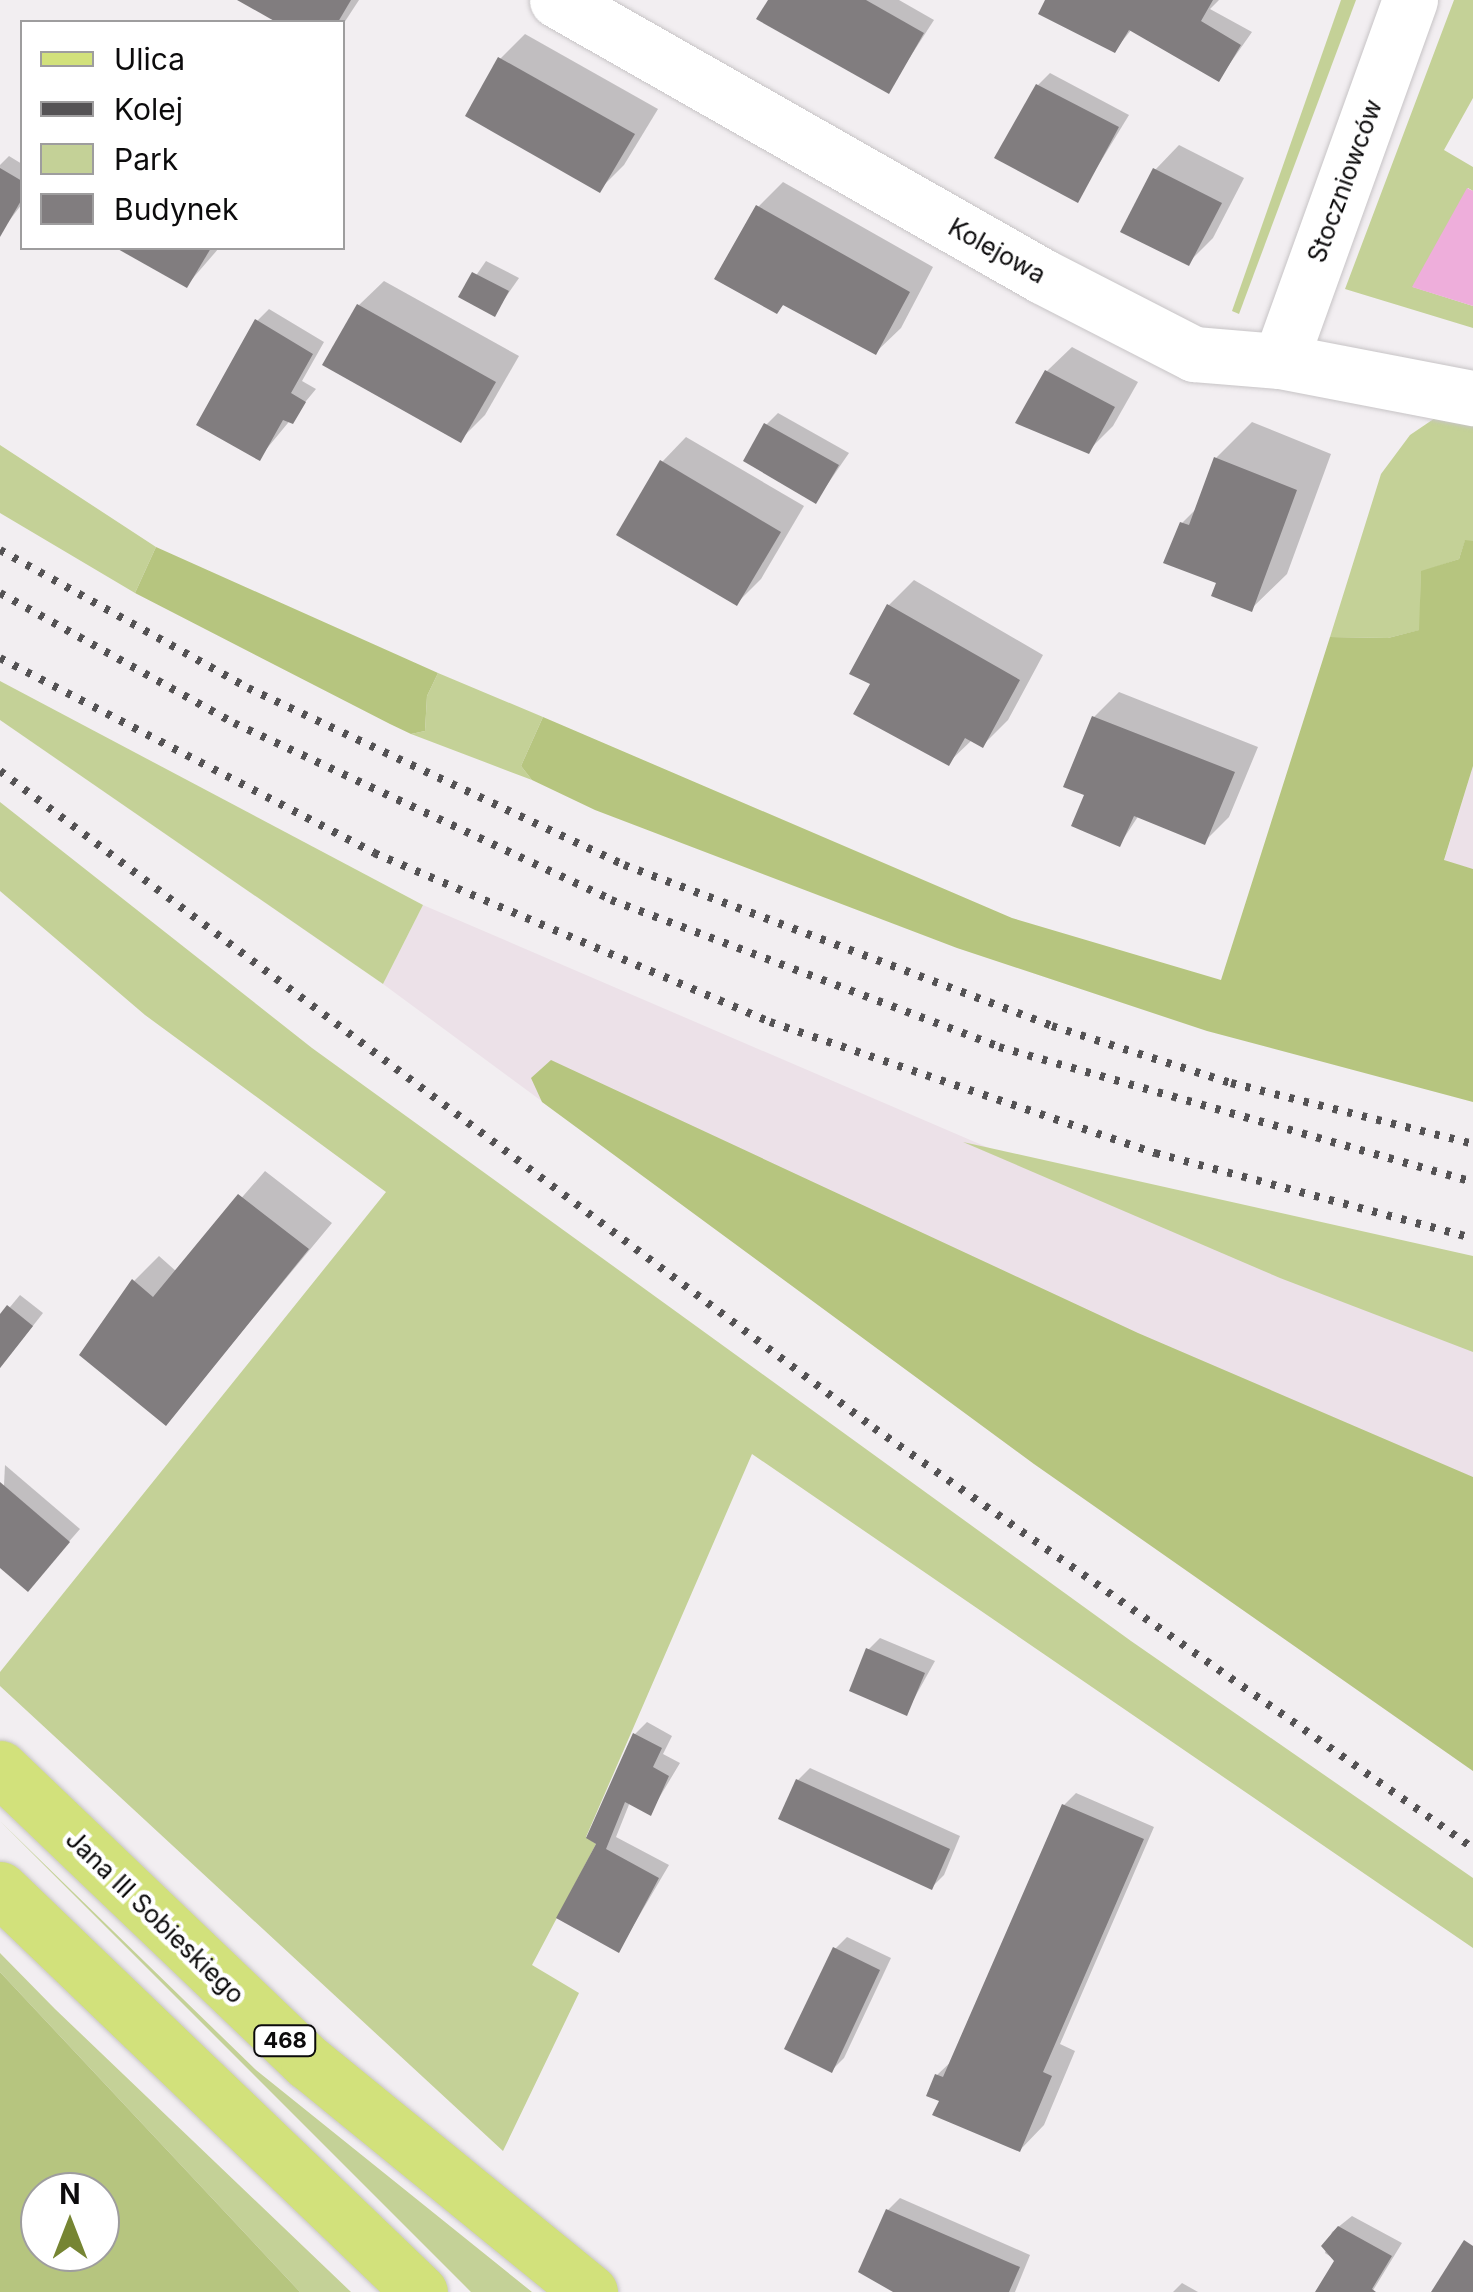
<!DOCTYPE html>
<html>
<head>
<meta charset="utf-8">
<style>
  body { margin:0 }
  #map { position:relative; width:1473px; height:2292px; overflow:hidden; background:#f2eef1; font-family:Inter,sans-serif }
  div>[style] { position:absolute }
  .built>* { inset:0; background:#ece1e8 }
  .green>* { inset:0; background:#c4d197 }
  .forest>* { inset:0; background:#b6c57f }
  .water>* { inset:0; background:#eeaedb }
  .shadow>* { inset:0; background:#0003 }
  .building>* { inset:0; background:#817d7f }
  .roads { filter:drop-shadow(0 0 2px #c7c4c6) drop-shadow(0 0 2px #c7c4c6) }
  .street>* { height:55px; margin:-27.5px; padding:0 27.5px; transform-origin:27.5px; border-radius:27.5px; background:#fff }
  .primary>* { height:55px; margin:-27.5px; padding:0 27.5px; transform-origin:27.5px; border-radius:27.5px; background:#d2e17b }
  .rail>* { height:8px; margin-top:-4px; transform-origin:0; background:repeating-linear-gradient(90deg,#545254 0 5px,transparent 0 15px) }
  span { translate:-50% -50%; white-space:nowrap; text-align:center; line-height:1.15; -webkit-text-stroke:9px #fff; paint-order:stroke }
  .shield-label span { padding:2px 8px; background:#fff; border:2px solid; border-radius:8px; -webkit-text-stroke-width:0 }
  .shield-label { font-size:22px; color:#0c0b0c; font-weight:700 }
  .street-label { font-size:25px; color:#0c0b0c }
  .legend { position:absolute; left:20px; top:20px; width:325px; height:230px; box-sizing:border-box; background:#fff; border:2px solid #9e9d9e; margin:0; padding:12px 18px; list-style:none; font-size:30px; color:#0c0b0c }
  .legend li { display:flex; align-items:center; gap:20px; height:50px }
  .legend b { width:50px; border:2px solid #9e9d9e }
  .north { position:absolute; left:20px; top:2172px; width:100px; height:100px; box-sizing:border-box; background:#fff; border:2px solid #9e9d9e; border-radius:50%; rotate:0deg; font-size:28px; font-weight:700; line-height:40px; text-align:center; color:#0c0b0c }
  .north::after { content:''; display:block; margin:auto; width:35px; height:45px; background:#768533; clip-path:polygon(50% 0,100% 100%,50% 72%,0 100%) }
</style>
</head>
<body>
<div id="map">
  <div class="built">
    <i style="clip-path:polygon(1473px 766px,1473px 869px,1444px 861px)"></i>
    <i style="clip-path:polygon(423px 905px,1343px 1300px,1473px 1328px,1473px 1771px,1034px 1464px,383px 984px)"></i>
  </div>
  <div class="green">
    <i style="clip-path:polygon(1341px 0,1356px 0,1239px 314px,1232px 311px)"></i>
    <i style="clip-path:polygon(1454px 0,1473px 0,1473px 98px,1444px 150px,1473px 167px,1473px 191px,1468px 188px,1413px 287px,1473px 306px,1473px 328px,1345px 289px)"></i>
    <i style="clip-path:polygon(1441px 414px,1473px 423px,1473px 541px,1465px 541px,1459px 559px,1421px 572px,1420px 630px,1388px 638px,1330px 637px,1381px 474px,1410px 435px)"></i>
    <i style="clip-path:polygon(0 445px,156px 547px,135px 593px,0 513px)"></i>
    <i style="clip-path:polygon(438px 673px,543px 717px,521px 766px,532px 780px,411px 734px,425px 731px,427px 696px)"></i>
    <i style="clip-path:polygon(0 681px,423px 905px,383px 984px,0 720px)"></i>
    <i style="clip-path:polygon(0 802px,312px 1048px,1131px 1641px,1473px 1878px,1473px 1948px,752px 1454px,586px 1837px,596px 1844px,532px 1965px,579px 1993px,503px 2151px,0 1686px,0 1672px,386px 1192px,145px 1015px,0 891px)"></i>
    <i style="clip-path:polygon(963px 1142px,1473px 1256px,1473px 1352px,1280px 1278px)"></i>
    <i style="clip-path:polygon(0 1821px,256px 2070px,532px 2292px,471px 2292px)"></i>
    <i style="clip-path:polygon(0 1953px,55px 2009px,351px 2292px,300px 2292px,0 1972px)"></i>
  </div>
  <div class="forest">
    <i style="clip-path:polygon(1465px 540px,1473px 541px,1473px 766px,1444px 860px,1473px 869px,1473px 1102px,1207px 1031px,957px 948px,595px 810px,532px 780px,521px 766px,543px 717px,1012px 918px,1221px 980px,1330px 637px,1388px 638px,1419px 630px,1421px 571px,1459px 559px)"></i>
    <i style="clip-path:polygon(156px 547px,438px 673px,427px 696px,425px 731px,411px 734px,390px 724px,135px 593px)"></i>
    <i style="clip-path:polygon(551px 1060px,1138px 1333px,1473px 1477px,1473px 1771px,1034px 1464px,542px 1102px,531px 1078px)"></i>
    <i style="clip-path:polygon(evenodd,0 1972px,300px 2292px,0 2292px,0 1972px,100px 2192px,100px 2252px,40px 2252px,40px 2192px,100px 2192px)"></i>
  </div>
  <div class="water">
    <i style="clip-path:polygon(1467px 188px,1473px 191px,1473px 306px,1412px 287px)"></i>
  </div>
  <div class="shadow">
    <i style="clip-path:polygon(242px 0,359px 0,342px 26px,281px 22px)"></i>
    <i style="clip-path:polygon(770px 0,899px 0,934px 20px,888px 91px)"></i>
    <i style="clip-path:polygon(1048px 0,1219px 0,1210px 9px,1252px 32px,1219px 79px,1132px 29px,1115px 50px)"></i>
    <i style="clip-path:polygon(525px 34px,658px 109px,624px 165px,599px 190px,500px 59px)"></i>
    <i style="clip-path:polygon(1050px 73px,1129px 115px,1077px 200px,1038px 85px)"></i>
    <i style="clip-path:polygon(1179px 145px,1244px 178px,1213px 238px,1188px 263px,1155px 170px)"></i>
    <i style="clip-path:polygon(9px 156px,22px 164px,22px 204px,2px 230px,0 165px)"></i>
    <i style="clip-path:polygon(783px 182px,933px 267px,901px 328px,876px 352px,785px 303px,777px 311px,758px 207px)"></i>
    <i style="clip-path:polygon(121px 248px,219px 248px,187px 285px)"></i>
    <i style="clip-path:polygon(486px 261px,519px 278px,494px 314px,462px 296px)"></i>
    <i style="clip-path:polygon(384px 281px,519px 356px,485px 415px,460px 440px,359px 305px)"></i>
    <i style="clip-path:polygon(269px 309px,324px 342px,302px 381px,316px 389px,259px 458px,257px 321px)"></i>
    <i style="clip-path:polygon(1072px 347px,1138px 382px,1113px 426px,1088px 451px,1047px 371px)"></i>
    <i style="clip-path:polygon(778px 413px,849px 453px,816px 501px,766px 425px)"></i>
    <i style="clip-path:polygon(1252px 422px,1331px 454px,1287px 574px,1251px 609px,1219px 582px,1182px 523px,1198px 507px,1216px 458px)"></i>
    <i style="clip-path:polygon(686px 437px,804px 506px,761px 579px,737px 603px,662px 462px)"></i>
    <i style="clip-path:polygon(914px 580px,1043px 655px,1008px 720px,983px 745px,973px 739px,948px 763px,873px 683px,852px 673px,889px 605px)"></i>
    <i style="clip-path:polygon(1119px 692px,1258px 747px,1229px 817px,1204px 842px,1139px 815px,1120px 844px,1094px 717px)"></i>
    <i style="clip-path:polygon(265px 1171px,332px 1223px,166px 1423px,83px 1355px,134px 1281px,159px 1256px,177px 1272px)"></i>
    <i style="clip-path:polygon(20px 1295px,43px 1313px,0 1368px,0 1319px)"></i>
    <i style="clip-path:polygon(5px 1465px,80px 1529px,39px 1576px,0 1565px)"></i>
    <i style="clip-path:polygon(880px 1638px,935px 1661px,906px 1713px,868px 1650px)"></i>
    <i style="clip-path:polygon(647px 1722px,672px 1736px,663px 1754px,680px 1763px,650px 1813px,630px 1802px,616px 1837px,669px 1865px,619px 1950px,599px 1843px,635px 1734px)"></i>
    <i style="clip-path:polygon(810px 1768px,960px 1836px,944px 1875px,932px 1887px,798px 1780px)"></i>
    <i style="clip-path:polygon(1076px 1793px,1154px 1827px,1060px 2044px,1075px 2051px,1044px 2125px,1020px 2150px,942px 2099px,937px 2075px,955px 2058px,1064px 1805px)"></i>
    <i style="clip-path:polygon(847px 1937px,891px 1958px,844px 2058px,832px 2070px,835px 1949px)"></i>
    <i style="clip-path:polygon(900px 2198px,1030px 2255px,1015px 2292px,895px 2292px,888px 2210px)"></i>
    <i style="clip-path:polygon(1352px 2216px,1402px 2243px,1372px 2292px,1318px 2292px,1337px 2261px,1325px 2253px,1332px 2232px)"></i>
    <i style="clip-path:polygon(1182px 2283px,1198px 2292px,1173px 2292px)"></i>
  </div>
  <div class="building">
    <i style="clip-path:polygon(237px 0,351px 0,338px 22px,276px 22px)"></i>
    <i style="clip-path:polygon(768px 0,866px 0,924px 33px,889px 94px,756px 19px)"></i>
    <i style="clip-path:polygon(1045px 0,1213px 0,1201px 21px,1241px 45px,1219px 82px,1129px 30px,1115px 53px,1038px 14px)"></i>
    <i style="clip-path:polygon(498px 57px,635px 134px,600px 193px,465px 116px)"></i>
    <i style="clip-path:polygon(1036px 84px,1119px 127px,1078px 203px,994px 158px)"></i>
    <i style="clip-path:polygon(0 168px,22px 181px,22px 199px,0 237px)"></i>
    <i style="clip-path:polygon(1153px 168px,1222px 203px,1189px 266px,1120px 232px)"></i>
    <i style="clip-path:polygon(756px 205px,910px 292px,876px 355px,783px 305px,777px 314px,714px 279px)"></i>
    <i style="clip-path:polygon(116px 248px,211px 248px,187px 288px)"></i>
    <i style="clip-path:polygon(472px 272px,509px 291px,495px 317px,458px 297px)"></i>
    <i style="clip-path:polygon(357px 304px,496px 382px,461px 443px,322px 365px)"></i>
    <i style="clip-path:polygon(255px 319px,313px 354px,291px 393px,306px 402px,293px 424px,283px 420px,260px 461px,196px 425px)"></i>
    <i style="clip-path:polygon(1045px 370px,1115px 407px,1089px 454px,1015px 423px)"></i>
    <i style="clip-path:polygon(764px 423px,839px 465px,816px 504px,743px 461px)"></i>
    <i style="clip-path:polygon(1214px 457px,1297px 490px,1252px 612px,1211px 596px,1216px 583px,1163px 563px,1180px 522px,1189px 525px)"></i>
    <i style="clip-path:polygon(660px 460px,781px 532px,737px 606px,616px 535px)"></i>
    <i style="clip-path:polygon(887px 604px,1020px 680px,983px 748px,965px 738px,949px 766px,853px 714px,870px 684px,849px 674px)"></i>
    <i style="clip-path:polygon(1092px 716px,1235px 772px,1205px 845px,1134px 816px,1120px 847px,1071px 826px,1084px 795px,1063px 787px)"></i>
    <i style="clip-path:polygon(238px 1194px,309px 1249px,166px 1426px,79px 1355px,132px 1279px,153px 1297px)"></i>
    <i style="clip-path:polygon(7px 1305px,33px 1326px,0 1368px,0 1314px)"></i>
    <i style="clip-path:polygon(0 1482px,70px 1542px,28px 1592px,0 1568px)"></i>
    <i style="clip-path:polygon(866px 1648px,925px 1673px,907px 1716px,849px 1691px)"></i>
    <i style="clip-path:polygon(633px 1733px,662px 1748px,653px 1767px,669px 1776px,651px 1816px,625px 1802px,606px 1849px,659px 1878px,619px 1953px,556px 1918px,596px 1844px,586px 1838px)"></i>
    <i style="clip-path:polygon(796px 1779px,950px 1849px,932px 1890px,778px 1819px)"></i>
    <i style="clip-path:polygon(1062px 1804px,1144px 1839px,1043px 2072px,1052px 2076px,1020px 2152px,932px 2115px,939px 2101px,926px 2096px,935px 2074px,943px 2077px)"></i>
    <i style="clip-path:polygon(833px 1947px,880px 1970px,832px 2073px,784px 2049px)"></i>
    <i style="clip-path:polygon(886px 2209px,1020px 2267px,1009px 2292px,893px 2292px,858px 2272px)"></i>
    <i style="clip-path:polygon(1338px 2226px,1392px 2256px,1372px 2289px,1376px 2292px,1315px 2292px,1334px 2261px,1321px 2246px)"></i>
    <i style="clip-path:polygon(1464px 2240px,1473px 2246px,1473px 2292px,1431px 2292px)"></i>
  </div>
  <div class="roads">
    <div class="street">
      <i style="left:557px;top:0;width:558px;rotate:29.64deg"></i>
      <i style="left:1042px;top:276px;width:171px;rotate:27.2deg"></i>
      <i style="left:1194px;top:354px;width:86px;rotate:4.7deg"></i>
      <i style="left:1280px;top:361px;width:197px;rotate:10.9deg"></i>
      <i style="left:1280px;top:361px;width:384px;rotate:-70.2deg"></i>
    </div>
    <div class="primary">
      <i style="left:0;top:1768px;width:426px;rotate:43.7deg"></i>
      <i style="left:308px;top:2062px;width:364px;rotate:39.2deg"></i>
      <i style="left:0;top:1889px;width:582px;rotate:43.82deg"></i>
    </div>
  </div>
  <div class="rail">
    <i style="left:0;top:550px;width:284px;rotate:29.1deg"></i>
    <i style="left:248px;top:688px;width:416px;rotate:25.2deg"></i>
    <i style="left:624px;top:865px;width:457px;rotate:20.6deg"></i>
    <i style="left:1052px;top:1026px;width:188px;rotate:17.7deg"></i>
    <i style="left:1231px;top:1083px;width:250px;rotate:14.1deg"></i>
    <i style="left:0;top:593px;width:268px;rotate:29.1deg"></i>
    <i style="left:234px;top:723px;width:416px;rotate:25.1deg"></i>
    <i style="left:611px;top:900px;width:415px;rotate:20.7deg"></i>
    <i style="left:999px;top:1047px;width:493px;rotate:15.9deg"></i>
    <i style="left:0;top:658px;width:422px;rotate:27.5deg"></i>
    <i style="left:374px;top:853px;width:431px;rotate:23.1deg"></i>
    <i style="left:770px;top:1022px;width:407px;rotate:18.8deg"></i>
    <i style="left:1155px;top:1153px;width:329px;rotate:15deg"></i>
    <i style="left:0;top:771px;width:1093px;rotate:36.93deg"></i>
    <i style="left:874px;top:1428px;width:732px;rotate:35.04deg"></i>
  </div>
  <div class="shield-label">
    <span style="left:285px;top:2041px">468</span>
  </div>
  <div class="street-label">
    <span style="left:1345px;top:181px;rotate:-70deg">Stoczniowców</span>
    <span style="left:997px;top:251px;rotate:29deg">Kolejowa</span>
    <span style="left:155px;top:1917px;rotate:44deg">Jana III Sobieskiego</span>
  </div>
  <ul class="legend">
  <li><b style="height:12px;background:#d2e17b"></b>Ulica</li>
  <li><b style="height:12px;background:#545254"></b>Kolej</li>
  <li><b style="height:28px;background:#c4d197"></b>Park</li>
  <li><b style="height:28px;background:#817d7f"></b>Budynek</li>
  </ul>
  <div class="north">N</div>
</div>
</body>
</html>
